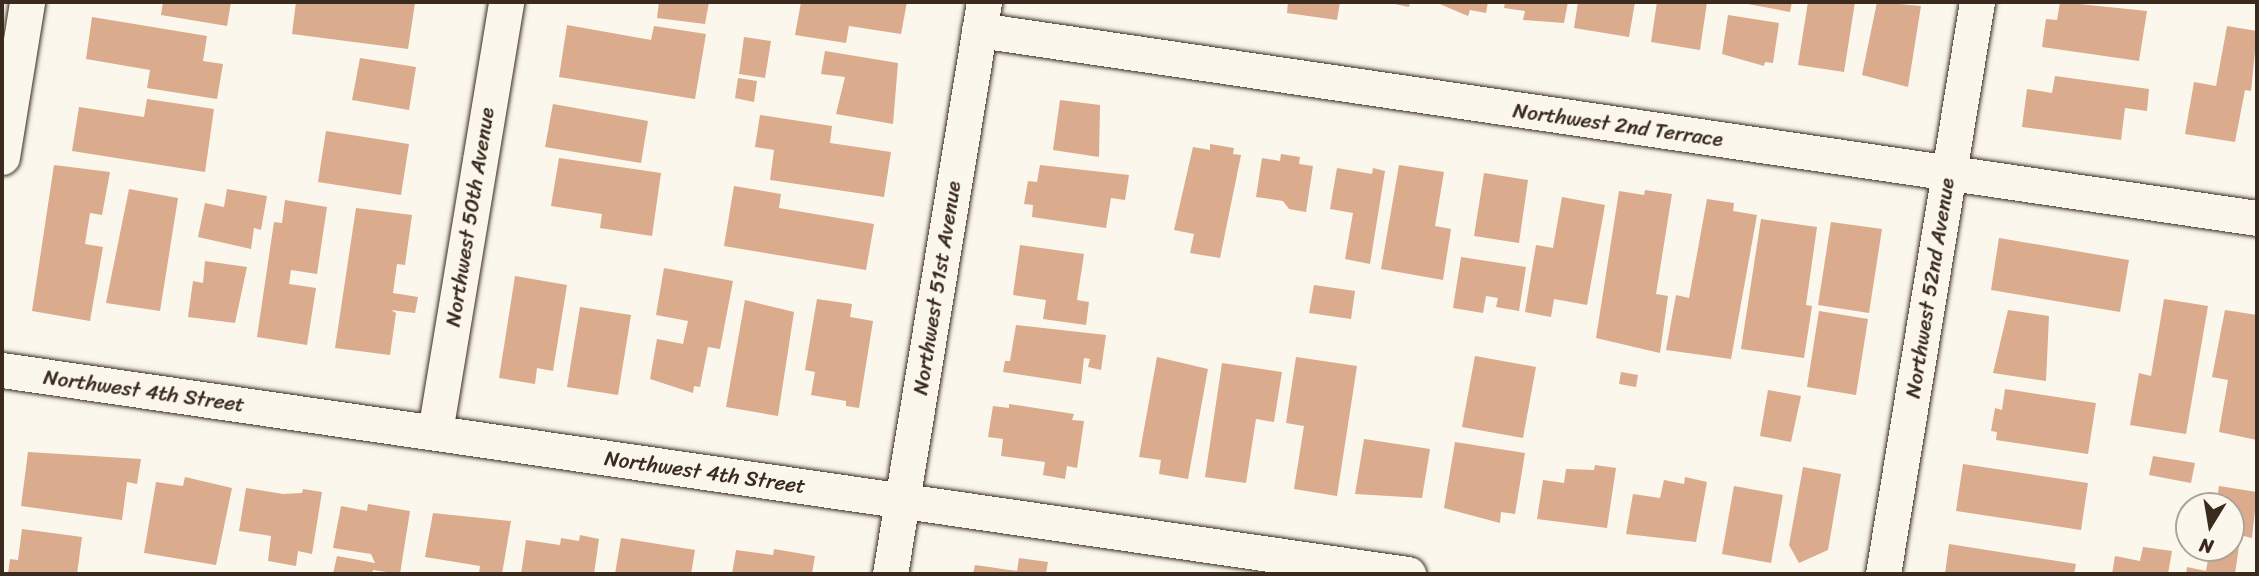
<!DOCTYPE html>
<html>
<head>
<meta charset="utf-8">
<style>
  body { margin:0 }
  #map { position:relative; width:2259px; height:576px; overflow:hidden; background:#fbf7ec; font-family:Sriracha,sans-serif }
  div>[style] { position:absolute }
  .building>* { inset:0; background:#daab8c }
  .roads { filter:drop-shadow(0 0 2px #3b2a1e) drop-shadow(0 0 2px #3b2a1e) }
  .street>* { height:35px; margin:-17.5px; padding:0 17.5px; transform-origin:17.5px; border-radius:17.5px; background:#fbf7ec }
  span { translate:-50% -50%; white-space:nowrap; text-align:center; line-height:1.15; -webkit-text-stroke:7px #fbf7ec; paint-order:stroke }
  .street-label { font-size:21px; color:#3b2a1e }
  .frame { position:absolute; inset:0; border:4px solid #3b2a1e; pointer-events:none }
  .north { position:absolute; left:2175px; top:492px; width:70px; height:70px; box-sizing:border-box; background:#fbf7ec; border:2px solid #aea59a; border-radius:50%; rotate:191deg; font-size:19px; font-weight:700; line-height:28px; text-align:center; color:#3b2a1e }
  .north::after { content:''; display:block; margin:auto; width:24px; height:32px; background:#3b2a1e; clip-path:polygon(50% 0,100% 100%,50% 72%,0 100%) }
</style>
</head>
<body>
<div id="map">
  <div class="building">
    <i style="clip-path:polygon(163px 2px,231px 2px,227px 26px,161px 15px)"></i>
    <i style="clip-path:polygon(296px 2px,415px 3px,408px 49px,292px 34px)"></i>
    <i style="clip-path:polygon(659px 2px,709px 2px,705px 24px,657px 18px)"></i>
    <i style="clip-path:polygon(801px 2px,907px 2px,901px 34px,849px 26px,846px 43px,795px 35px)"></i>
    <i style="clip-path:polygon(1288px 2px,1340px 2px,1337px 20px,1287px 13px)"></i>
    <i style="clip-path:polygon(1385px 2px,1410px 2px,1409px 7px)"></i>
    <i style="clip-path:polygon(1435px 2px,1488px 2px,1486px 13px,1470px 10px,1468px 16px)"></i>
    <i style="clip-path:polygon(1505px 2px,1568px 2px,1564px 23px,1523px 20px,1525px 11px,1504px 8px)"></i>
    <i style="clip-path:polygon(1578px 2px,1635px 2px,1629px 37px,1574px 28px)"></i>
    <i style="clip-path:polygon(1657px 2px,1707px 2px,1700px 50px,1651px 42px)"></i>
    <i style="clip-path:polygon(1737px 2px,1792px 2px,1790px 12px)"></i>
    <i style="clip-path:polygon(1808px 2px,1855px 2px,1844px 72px,1798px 65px)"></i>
    <i style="clip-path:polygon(1877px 2px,1921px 6px,1908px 87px,1862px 75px)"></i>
    <i style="clip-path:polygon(2060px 2px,2147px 11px,2139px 61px,2042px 47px,2046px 19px,2057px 20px)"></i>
    <i style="clip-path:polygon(1728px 15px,1779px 23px,1773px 63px,1765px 62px,1764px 66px,1722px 54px)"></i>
    <i style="clip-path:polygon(92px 17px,207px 36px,203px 61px,223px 64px,217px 99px,147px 88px,150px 70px,86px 59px)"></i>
    <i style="clip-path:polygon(567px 25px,651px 40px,654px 26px,706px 34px,695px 99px,559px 77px)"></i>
    <i style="clip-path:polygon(2227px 26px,2257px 31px,2251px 91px,2245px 90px,2235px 142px,2185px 134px,2194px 82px,2216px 86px)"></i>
    <i style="clip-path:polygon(744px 37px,771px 41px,765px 78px,739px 74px)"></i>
    <i style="clip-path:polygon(825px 51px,898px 63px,893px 124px,836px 114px,845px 77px,821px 74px)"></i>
    <i style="clip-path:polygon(360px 58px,416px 67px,409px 110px,352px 100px)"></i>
    <i style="clip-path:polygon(2055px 76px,2149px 89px,2147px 111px,2125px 108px,2121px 140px,2022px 127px,2027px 89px,2052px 93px)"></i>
    <i style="clip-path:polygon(738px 78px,757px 81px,754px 102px,735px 98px)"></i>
    <i style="clip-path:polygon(147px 99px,214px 109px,205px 172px,72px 151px,79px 107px,144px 117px)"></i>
    <i style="clip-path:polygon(1060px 100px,1100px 105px,1099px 157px,1053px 150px)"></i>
    <i style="clip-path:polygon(553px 104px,648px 121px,641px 163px,545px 147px)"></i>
    <i style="clip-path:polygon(760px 115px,832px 126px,830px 143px,891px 152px,884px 197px,770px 180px,774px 150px,755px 147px)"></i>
    <i style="clip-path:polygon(326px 131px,409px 144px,401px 195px,318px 182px)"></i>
    <i style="clip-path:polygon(1210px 144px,1234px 148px,1233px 154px,1241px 155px,1220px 258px,1190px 253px,1194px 234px,1174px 230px,1193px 147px,1210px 150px)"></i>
    <i style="clip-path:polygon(1281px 154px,1300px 157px,1299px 164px,1313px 166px,1306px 212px,1289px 209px,1283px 201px,1256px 197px,1262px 158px,1280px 161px)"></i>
    <i style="clip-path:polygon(559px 158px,661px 173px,652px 236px,600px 228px,602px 214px,551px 206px)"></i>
    <i style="clip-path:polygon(54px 165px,110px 172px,102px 215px,90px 213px,85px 244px,103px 247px,90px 321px,32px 311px)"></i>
    <i style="clip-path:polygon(1040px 165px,1129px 175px,1125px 200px,1111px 198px,1106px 228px,1032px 217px,1033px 205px,1024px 204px,1028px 181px,1037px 182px)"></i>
    <i style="clip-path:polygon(1399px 165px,1444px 172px,1435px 226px,1451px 229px,1443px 280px,1381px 269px)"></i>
    <i style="clip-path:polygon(1337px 168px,1372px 174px,1373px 168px,1385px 171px,1370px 264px,1345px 259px,1353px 213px,1330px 209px)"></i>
    <i style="clip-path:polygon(1484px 173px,1528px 180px,1519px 243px,1474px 236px)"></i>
    <i style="clip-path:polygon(734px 186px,781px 194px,779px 208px,874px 224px,866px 270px,724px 246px)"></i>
    <i style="clip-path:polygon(129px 189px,178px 198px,160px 311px,106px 303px)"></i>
    <i style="clip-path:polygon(227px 189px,267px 196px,261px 230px,254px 228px,251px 249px,198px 237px,205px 203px,224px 207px)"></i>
    <i style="clip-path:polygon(1645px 190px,1672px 194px,1656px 294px,1668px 296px,1660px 353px,1596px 338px,1619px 191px,1644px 195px)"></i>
    <i style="clip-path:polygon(1562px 197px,1605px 205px,1587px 305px,1554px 299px,1551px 317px,1525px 312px,1536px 245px,1553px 248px)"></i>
    <i style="clip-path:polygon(1707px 199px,1734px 203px,1733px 211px,1757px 215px,1731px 359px,1666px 350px,1676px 295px,1689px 298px)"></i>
    <i style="clip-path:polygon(285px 200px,327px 207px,317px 274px,291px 270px,289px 284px,316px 288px,307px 345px,257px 337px,274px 222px,282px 223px)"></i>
    <i style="clip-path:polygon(356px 208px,412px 215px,405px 265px,397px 264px,393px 293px,418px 297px,415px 313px,391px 310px,396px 313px,390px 355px,335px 348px)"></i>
    <i style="clip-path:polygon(1761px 219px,1817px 227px,1806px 305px,1812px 306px,1804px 358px,1741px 349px)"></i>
    <i style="clip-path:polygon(1831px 222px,1882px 229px,1869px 313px,1818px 305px)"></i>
    <i style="clip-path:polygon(1999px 238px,2129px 260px,2120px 312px,1991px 290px)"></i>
    <i style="clip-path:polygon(1020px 245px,1084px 254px,1077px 300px,1089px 302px,1086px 325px,1043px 319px,1046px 300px,1013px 295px)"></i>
    <i style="clip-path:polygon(1461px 257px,1526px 267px,1519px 311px,1496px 307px,1498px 298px,1486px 296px,1483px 313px,1453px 308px)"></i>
    <i style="clip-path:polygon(205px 261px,247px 267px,235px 323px,188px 317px,193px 281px,203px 283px)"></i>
    <i style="clip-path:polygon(664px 268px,733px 281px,720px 349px,708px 347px,700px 387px,694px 386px,693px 393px,650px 379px,657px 339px,683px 344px,688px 321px,656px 315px)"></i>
    <i style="clip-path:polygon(515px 276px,567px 285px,553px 371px,537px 368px,535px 384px,499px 378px)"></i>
    <i style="clip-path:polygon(1314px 285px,1355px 291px,1351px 319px,1309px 313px)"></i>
    <i style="clip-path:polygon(817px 299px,852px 304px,850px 317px,873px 321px,859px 408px,846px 406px,846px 401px,811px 395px,815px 372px,805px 370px)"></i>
    <i style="clip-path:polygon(2164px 299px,2208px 306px,2186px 434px,2130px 425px,2139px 373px,2151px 376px)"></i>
    <i style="clip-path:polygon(745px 300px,794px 312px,778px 416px,726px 407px)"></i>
    <i style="clip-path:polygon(580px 307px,631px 315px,618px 395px,567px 387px)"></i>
    <i style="clip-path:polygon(2008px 310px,2049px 316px,2046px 381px,1993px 373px)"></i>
    <i style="clip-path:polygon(2225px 310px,2257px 315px,2257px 440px,2219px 432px,2228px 380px,2212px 377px)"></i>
    <i style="clip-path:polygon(1819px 311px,1868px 319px,1856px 395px,1807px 387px)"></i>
    <i style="clip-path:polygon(1016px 325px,1106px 335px,1101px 370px,1088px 367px,1090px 359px,1084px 358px,1081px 384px,1003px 372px,1005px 361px,1010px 361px)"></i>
    <i style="clip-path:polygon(1475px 356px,1536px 367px,1523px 438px,1462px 427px)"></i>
    <i style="clip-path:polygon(1157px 357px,1208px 369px,1188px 479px,1159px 474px,1161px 460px,1139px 457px)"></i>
    <i style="clip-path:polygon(1296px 357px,1357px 366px,1337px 496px,1294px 489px,1304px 426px,1286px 423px)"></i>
    <i style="clip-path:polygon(1222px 363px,1282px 372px,1274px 422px,1256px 419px,1246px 483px,1205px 477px)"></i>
    <i style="clip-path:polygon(1621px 372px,1638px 375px,1636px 387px,1619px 384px)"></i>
    <i style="clip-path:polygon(2005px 389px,2096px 403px,2088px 454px,1996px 440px,1997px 432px,1991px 431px,1995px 408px,2002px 410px)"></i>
    <i style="clip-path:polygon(1768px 390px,1801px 396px,1791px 442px,1760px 436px)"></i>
    <i style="clip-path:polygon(1009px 404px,1074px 414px,1072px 420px,1084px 421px,1077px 468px,1067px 466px,1065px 479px,1043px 475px,1045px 462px,1001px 456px,1003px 439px,988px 437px,993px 406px,1009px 408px)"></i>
    <i style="clip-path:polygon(1364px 439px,1430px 449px,1422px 498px,1355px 494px)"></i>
    <i style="clip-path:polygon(1455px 442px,1525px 453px,1515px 514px,1501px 512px,1500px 523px,1444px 508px)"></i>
    <i style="clip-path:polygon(28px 452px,141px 459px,137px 484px,127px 482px,122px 520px,21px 506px)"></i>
    <i style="clip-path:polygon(2153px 456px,2195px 463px,2191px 483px,2149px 475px)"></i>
    <i style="clip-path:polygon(1963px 464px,2088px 483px,2081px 530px,1956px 511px)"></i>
    <i style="clip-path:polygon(1595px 465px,1616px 468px,1607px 528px,1537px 519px,1543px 480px,1564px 483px,1566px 469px,1594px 470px)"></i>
    <i style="clip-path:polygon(1803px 467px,1841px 474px,1828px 550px,1799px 563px,1789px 545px)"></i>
    <i style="clip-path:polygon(185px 477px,232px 488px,216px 565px,144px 553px,156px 482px,183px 486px)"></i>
    <i style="clip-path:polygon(1685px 477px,1707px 482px,1696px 542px,1626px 534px,1633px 494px,1660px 498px,1664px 480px,1684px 484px)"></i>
    <i style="clip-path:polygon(1734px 486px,1783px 495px,1771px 563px,1722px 554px)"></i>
    <i style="clip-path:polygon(2219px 486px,2257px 492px,2252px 538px,2231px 533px,2231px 506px,2216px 506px)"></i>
    <i style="clip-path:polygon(246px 488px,283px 494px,302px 493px,303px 489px,322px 492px,312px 554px,298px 551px,296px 566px,268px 561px,271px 536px,239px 531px)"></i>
    <i style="clip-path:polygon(368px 504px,410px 511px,400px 574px,373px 570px,372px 574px,333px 574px,337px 556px,375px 563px,371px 554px,333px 548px,341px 506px,367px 511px)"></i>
    <i style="clip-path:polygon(433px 513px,511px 521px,502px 574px,479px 574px,480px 566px,425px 557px)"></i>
    <i style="clip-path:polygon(22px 529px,82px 537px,77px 574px,8px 574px,10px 559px,18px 560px)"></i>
    <i style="clip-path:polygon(580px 535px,599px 539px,594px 574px,521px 574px,526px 540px,560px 545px,561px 538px,579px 541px)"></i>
    <i style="clip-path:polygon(621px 538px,695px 550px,691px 574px,615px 574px)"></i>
    <i style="clip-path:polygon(1949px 544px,2076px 564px,2074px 574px,1945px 574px)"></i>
    <i style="clip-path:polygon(2231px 545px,2239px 546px,2235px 574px,2186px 574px,2187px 567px,2206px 571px,2210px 548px)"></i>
    <i style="clip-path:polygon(2143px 547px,2172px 551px,2168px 574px,2112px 574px,2115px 556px,2140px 561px)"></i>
    <i style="clip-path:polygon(774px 549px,815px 556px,812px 574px,732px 574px,736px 550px,773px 555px)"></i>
    <i style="clip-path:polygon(1019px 558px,1048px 562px,1046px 574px,973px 574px,975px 565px,1017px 571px)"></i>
  </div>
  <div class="roads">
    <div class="street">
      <i style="left:979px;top:30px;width:1292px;rotate:8.37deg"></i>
      <i style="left:2px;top:157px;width:157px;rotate:-80.8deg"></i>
      <i style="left:2px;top:370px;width:1421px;rotate:8.26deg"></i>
      <i style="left:435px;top:432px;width:436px;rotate:-80.6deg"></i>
      <i style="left:890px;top:574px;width:580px;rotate:-80.67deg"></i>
      <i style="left:1883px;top:574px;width:580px;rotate:-80.67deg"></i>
    </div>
  </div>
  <div class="street-label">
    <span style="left:1618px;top:125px;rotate:8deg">Northwest 2nd Terrace</span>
    <span style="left:470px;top:217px;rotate:-81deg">Northwest 50th Avenue</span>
    <span style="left:937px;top:288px;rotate:-81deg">Northwest 51st Avenue</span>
    <span style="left:1930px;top:288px;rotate:-81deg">Northwest 52nd Avenue</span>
    <span style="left:144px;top:391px;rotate:8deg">Northwest 4th Street</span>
    <span style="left:705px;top:472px;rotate:8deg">Northwest 4th Street</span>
  </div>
  <div class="frame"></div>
  <div class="north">N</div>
</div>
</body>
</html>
